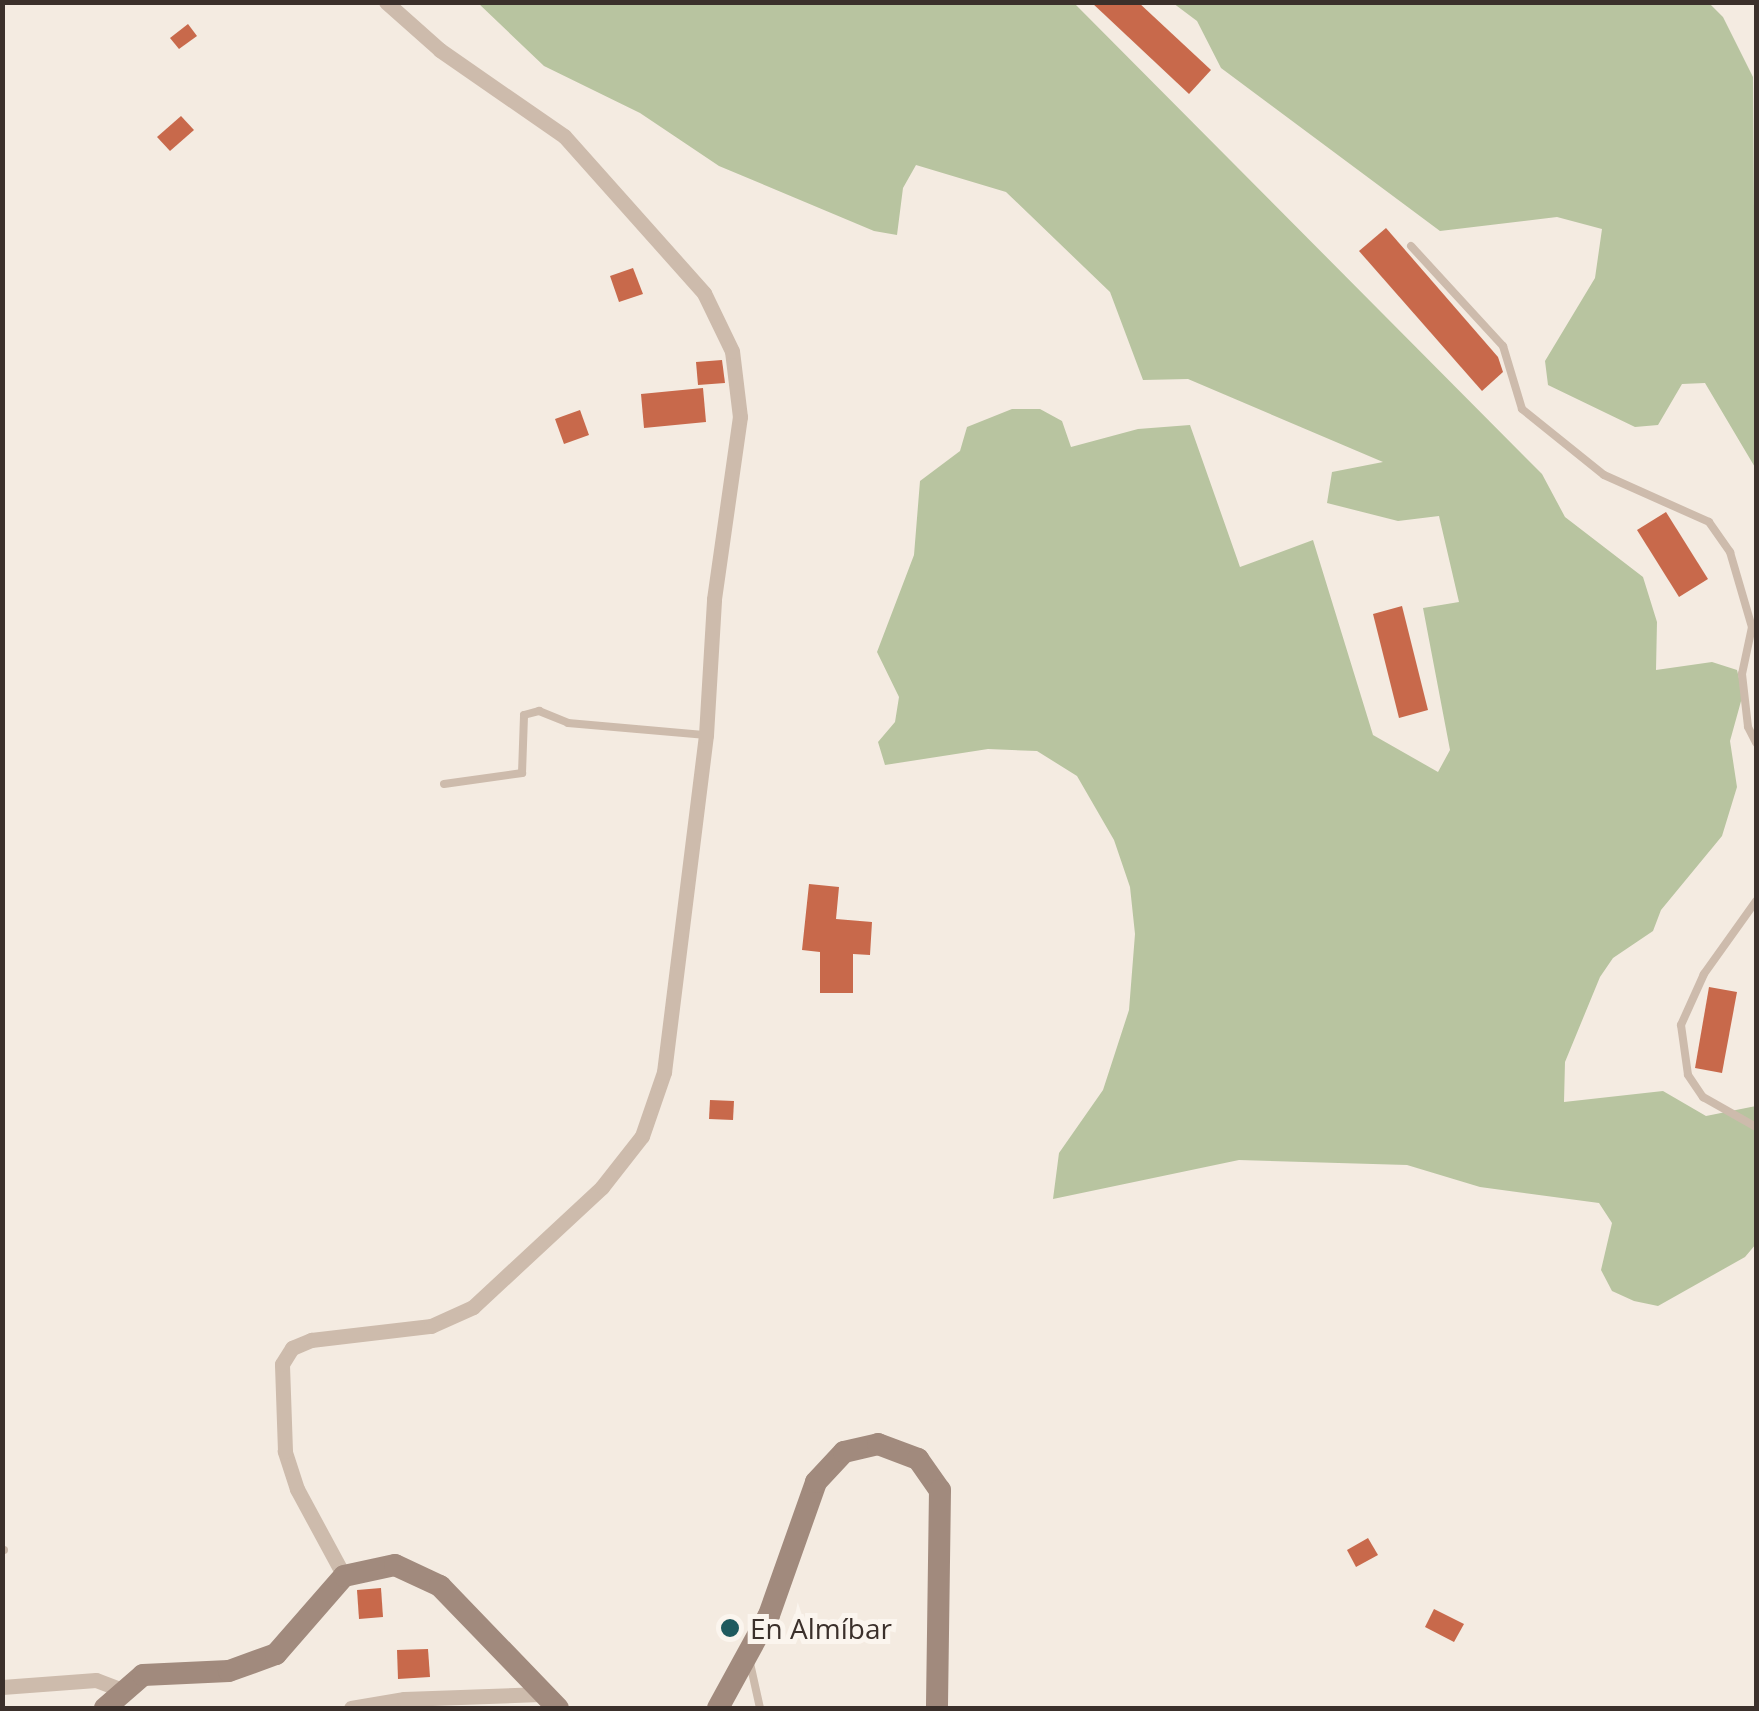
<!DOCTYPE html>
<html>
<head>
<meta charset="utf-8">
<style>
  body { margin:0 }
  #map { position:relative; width:1759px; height:1711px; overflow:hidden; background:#f4ebe1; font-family:"Open Sans",sans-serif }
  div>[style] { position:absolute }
  .green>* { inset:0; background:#b8c4a0 }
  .building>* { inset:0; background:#c8694b }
  .lane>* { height:8px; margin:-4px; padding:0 4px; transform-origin:4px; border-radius:4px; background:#cdbbac }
  .street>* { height:15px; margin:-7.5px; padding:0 7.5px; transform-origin:7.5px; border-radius:7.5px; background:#cdbbac }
  .secondary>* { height:22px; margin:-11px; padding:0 11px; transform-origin:11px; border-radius:11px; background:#a18a7d }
  .dots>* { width:28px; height:28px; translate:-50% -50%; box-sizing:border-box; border:5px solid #fbf5ee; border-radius:50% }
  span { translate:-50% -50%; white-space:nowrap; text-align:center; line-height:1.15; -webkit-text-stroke:10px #fbf5ee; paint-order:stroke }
  .poi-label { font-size:28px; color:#3b302b }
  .left { translate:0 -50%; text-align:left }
  .frame { position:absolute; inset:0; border:5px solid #3b302b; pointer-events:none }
</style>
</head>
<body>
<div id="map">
  <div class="green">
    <i style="clip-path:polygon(478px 3px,1074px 3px,1542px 474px,1565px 517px,1643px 577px,1657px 622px,1656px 670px,1712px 662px,1737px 670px,1743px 694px,1730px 741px,1737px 787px,1722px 836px,1661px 910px,1653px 931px,1613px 958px,1600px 977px,1565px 1062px,1564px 1102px,1663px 1091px,1706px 1116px,1756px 1106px,1756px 1244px,1745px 1257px,1658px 1306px,1634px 1301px,1612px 1291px,1601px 1270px,1612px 1223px,1599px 1203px,1480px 1187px,1407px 1165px,1239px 1160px,1053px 1199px,1059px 1153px,1103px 1090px,1129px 1010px,1135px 934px,1130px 887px,1114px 840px,1077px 776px,1037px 751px,988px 749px,885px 765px,878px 742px,895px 722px,899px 697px,877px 652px,914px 555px,920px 481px,960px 451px,967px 427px,1012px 409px,1040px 409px,1062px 421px,1071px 447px,1138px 429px,1190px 425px,1240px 567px,1313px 540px,1373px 735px,1438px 772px,1450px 750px,1423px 608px,1459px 602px,1439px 516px,1398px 521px,1327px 503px,1332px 472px,1383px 462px,1188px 379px,1143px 380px,1110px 292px,1006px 192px,916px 165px,903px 188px,897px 235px,874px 231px,719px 166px,640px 113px,544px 66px)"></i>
    <i style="clip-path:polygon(1173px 3px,1709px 3px,1723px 17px,1753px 77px,1756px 469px,1705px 383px,1682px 384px,1658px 425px,1635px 427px,1548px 385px,1545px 361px,1595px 278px,1602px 229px,1557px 217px,1440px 231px,1221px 68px,1197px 21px)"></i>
  </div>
  <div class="building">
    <i style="clip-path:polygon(1091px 2px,1138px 2px,1211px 70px,1189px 94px)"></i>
    <i style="clip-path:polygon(188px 24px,197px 36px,179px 49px,170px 38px)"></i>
    <i style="clip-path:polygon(181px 116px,194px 130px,170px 151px,157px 137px)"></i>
    <i style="clip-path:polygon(1386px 228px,1498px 357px,1503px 372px,1482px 391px,1359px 251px)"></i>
    <i style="clip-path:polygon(633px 268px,643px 294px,619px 302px,610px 276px)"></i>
    <i style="clip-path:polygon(722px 360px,725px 383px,698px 385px,696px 362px)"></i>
    <i style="clip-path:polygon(703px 388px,706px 422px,644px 428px,641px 394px)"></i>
    <i style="clip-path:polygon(580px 410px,589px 435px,564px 444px,555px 419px)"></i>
    <i style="clip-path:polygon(1666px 512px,1708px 579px,1679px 597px,1637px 530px)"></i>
    <i style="clip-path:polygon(1402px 606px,1428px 710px,1399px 718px,1373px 614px)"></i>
    <i style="clip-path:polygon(809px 884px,839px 887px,836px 919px,872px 922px,870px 955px,853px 954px,853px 993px,820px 993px,820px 952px,802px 950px)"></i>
    <i style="clip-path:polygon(1709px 987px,1737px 992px,1722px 1073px,1695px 1068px)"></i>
    <i style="clip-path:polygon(710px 1100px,734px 1101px,733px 1120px,709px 1119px)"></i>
    <i style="clip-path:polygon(1368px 1538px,1378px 1555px,1356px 1567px,1347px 1550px)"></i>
    <i style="clip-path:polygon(381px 1588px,383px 1617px,359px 1619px,357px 1590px)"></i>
    <i style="clip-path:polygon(1434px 1609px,1464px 1624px,1454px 1642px,1425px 1627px)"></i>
    <i style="clip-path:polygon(428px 1649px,430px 1677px,398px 1679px,397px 1650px)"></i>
  </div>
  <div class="lane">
    <i style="left:1411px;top:246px;width:136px;rotate:47.4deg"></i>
    <i style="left:1503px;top:346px;width:66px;rotate:73.2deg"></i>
    <i style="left:1522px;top:409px;width:105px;rotate:38.8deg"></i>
    <i style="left:1604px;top:475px;width:115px;rotate:24.1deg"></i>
    <i style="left:1709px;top:522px;width:37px;rotate:55deg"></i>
    <i style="left:1730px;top:552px;width:78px;rotate:73.7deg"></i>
    <i style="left:1752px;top:627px;width:48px;rotate:102deg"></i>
    <i style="left:1742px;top:674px;width:53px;rotate:83.5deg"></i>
    <i style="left:1748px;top:727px;width:18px;rotate:63deg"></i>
    <i style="left:444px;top:784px;width:79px;rotate:-8deg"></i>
    <i style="left:522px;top:773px;width:58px;rotate:-88deg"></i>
    <i style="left:524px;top:715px;width:16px;rotate:-15deg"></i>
    <i style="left:539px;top:711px;width:31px;rotate:22deg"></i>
    <i style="left:568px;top:723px;width:139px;rotate:5deg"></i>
    <i style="left:1756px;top:901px;width:90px;rotate:125.5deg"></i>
    <i style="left:1704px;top:974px;width:56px;rotate:114.3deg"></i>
    <i style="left:1681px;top:1025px;width:50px;rotate:82deg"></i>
    <i style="left:1688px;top:1075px;width:27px;rotate:56deg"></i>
    <i style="left:1703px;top:1097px;width:61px;rotate:29.5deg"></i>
    <i style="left:2px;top:1550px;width:2px"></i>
    <i style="left:750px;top:1663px;width:46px;rotate:77.5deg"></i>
  </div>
  <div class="street">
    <i style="left:344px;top:1576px;width:99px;rotate:-118.4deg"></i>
    <i style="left:297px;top:1489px;width:40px;rotate:-108deg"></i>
    <i style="left:285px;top:1451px;width:87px;rotate:-92deg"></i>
    <i style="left:282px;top:1364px;width:19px;rotate:-58deg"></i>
    <i style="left:292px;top:1348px;width:21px;rotate:-23deg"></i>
    <i style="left:311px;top:1340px;width:121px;rotate:-6.7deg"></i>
    <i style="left:431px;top:1326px;width:46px;rotate:-24.3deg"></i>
    <i style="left:473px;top:1307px;width:176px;rotate:-42.9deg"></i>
    <i style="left:602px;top:1187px;width:65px;rotate:-51.9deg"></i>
    <i style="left:642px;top:1136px;width:68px;rotate:-71deg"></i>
    <i style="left:664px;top:1072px;width:340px;rotate:-82.9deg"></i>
    <i style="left:706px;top:735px;width:136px;rotate:-86.6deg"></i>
    <i style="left:714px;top:599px;width:184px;rotate:-81.9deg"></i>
    <i style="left:740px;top:417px;width:66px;rotate:-96.9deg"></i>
    <i style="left:732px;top:351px;width:64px;rotate:-115.8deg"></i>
    <i style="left:704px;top:293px;width:210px;rotate:-131.7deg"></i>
    <i style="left:564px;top:136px;width:151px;rotate:-145.3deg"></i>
    <i style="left:440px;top:50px;width:72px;rotate:-138.4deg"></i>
    <i style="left:2px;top:1687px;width:94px;rotate:-4.3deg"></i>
    <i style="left:96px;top:1680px;width:26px;rotate:21deg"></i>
    <i style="left:351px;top:1708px;width:54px;rotate:-9.6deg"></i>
    <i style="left:404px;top:1699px;width:138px;rotate:-2.1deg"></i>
  </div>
  <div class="secondary">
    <i style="left:105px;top:1708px;width:50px;rotate:-41deg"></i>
    <i style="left:143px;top:1675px;width:86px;rotate:-2.7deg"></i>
    <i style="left:229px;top:1671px;width:50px;rotate:-19.9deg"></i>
    <i style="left:276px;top:1654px;width:103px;rotate:-48.9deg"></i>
    <i style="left:344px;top:1576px;width:52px;rotate:-12.2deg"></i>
    <i style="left:395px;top:1565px;width:50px;rotate:25deg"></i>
    <i style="left:440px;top:1586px;width:170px;rotate:46deg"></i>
    <i style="left:718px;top:1708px;width:106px;rotate:-61.3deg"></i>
    <i style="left:769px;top:1615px;width:141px;rotate:-70.5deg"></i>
    <i style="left:816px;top:1482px;width:41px;rotate:-47deg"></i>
    <i style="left:844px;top:1452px;width:35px;rotate:-13deg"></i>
    <i style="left:878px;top:1444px;width:43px;rotate:20.6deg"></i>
    <i style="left:918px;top:1459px;width:38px;rotate:55deg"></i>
    <i style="left:940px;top:1490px;width:218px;rotate:90.8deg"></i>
  </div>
  <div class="dots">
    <i style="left:730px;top:1628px;background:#1f5a5e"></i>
  </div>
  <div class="poi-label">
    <span class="left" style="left:750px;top:1628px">En Almíbar</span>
  </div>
  <div class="frame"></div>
</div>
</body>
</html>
